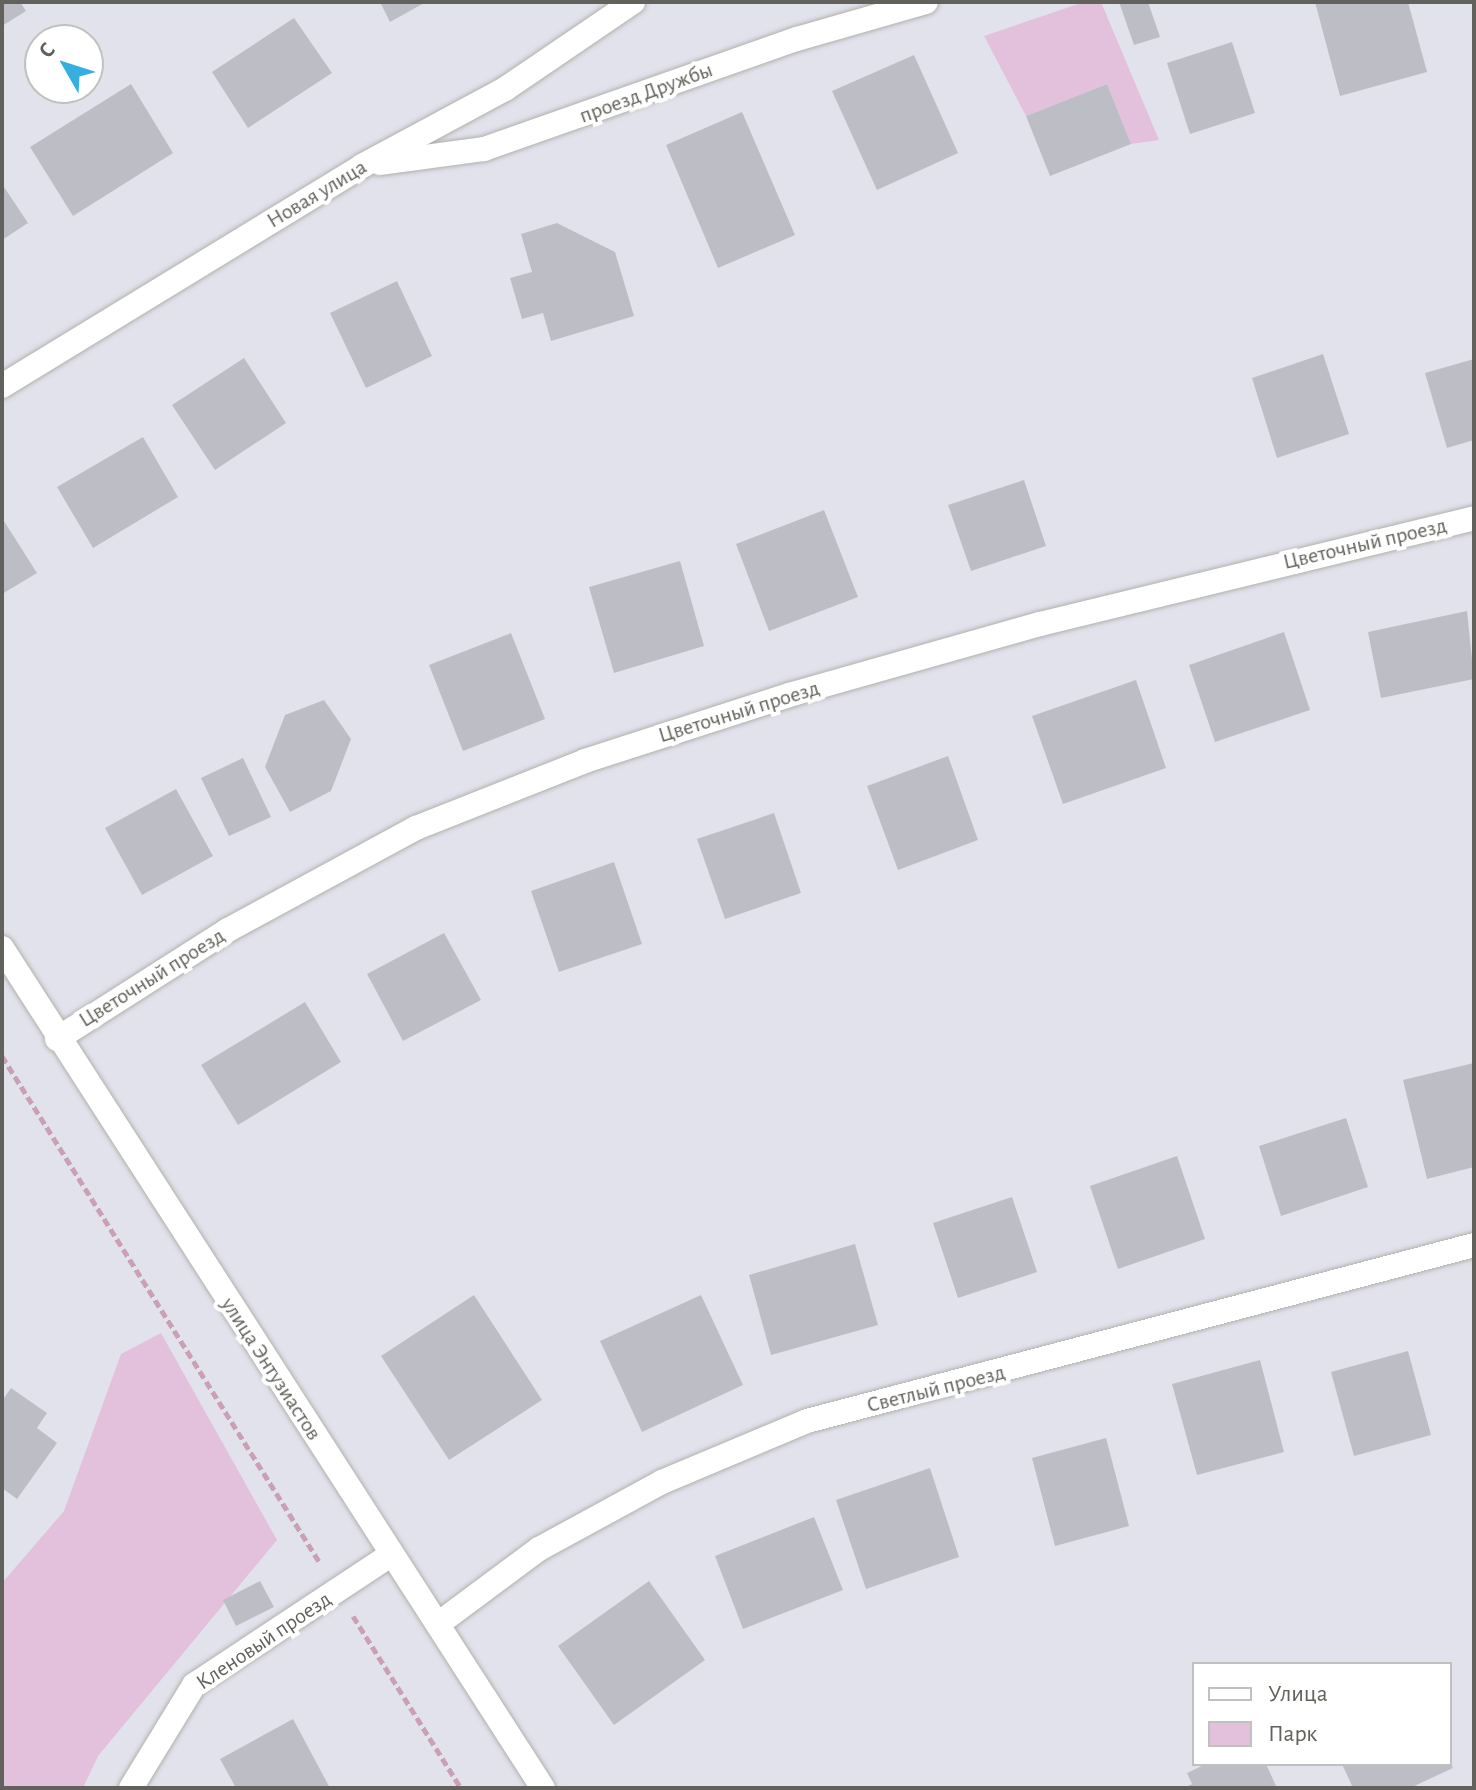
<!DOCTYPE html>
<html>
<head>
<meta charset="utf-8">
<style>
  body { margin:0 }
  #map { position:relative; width:1476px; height:1790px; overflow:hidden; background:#e2e2ed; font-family:"Alegreya Sans",sans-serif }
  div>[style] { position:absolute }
  .green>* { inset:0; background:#e3c0dc }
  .building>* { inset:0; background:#bdbec5 }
  .path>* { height:5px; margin-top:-2.5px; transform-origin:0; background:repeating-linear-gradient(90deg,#cb9fb5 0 8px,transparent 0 12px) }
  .roads { filter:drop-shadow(0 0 2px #b2b1ac) drop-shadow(0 0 2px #b2b1ac) }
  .minor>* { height:24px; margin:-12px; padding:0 12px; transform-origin:12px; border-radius:12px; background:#fff }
  .tertiary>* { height:24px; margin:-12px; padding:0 12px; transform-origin:12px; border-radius:12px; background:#fff }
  span { translate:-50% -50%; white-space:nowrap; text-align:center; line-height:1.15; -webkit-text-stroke:8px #fff; paint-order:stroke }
  .street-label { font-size:22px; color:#62615b }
  .frame { position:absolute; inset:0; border:4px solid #62615b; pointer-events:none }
  .legend { position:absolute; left:1192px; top:1662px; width:260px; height:104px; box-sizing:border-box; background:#fff; border:2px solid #c0c0bd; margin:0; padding:10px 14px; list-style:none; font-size:24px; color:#62615b }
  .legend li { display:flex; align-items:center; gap:16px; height:40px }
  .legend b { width:40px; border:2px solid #c0c0bd }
  .north { position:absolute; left:24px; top:24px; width:80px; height:80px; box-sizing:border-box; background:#fff; border:2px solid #c0c0bd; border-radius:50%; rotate:309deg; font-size:22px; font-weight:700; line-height:32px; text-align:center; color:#62615b }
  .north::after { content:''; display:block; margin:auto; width:28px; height:36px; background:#35aee0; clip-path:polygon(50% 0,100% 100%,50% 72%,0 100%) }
</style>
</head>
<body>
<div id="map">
  <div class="green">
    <i style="clip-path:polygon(1084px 2px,1101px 2px,1159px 140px,1131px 144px,1107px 84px,1026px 116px,984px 36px)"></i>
    <i style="clip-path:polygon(161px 1333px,277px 1540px,98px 1756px,83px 1788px,2px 1788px,2px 1583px,64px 1511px,121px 1354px)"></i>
  </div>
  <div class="building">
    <i style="clip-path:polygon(2px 2px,20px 2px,26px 11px,2px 26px)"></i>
    <i style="clip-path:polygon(380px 2px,426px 2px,390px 22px)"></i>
    <i style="clip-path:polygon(1119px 2px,1148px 2px,1160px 37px,1134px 45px)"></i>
    <i style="clip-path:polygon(1315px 2px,1408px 2px,1427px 72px,1340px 96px)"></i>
    <i style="clip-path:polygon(294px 18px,332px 73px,248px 128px,212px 72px)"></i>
    <i style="clip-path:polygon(1232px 42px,1255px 113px,1190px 134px,1167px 63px)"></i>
    <i style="clip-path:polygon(914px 55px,958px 153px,877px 190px,832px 91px)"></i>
    <i style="clip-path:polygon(131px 84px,173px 153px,73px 216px,30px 147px)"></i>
    <i style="clip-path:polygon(1107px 84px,1131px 144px,1050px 176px,1026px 116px)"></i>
    <i style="clip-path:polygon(742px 112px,795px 235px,718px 268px,666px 145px)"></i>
    <i style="clip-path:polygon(2px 184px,28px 223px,2px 240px)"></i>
    <i style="clip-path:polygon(557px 223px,615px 252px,634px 316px,551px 341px,543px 313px,522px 319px,510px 278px,532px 272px,521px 234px)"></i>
    <i style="clip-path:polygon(397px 281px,432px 356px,366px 388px,330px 313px)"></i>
    <i style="clip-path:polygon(1323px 354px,1349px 434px,1277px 458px,1252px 378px)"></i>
    <i style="clip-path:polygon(244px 358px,286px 423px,215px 470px,172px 405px)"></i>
    <i style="clip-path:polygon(1474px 359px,1474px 440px,1447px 448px,1425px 373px)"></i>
    <i style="clip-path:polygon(143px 437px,178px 497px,93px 548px,57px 487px)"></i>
    <i style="clip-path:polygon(1024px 480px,1046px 546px,971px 571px,948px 505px)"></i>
    <i style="clip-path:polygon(824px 510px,858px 597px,769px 631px,736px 544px)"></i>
    <i style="clip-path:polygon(2px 518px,37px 573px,2px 594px)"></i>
    <i style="clip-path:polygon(680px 561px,704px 646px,614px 673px,589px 587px)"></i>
    <i style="clip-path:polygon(1467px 611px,1474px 679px,1381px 698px,1368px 632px)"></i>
    <i style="clip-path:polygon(1284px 632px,1310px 710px,1215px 742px,1189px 665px)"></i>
    <i style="clip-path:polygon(511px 633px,545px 719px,463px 751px,429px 665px)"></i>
    <i style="clip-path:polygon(1136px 680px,1166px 768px,1063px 804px,1032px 716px)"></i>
    <i style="clip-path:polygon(324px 700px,351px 739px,331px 791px,290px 812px,265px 767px,285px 715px)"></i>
    <i style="clip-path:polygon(948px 756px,978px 840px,898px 870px,867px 786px)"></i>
    <i style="clip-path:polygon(243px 758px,271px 817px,229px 836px,201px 778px)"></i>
    <i style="clip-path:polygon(176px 789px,213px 856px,142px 895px,105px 828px)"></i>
    <i style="clip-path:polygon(774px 813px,801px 893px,725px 919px,697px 839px)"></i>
    <i style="clip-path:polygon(614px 862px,642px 944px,559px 972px,531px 891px)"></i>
    <i style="clip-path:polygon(444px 933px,481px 1000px,403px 1041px,367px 974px)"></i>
    <i style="clip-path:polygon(305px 1002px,341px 1062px,238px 1125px,201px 1065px)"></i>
    <i style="clip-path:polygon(1474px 1063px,1474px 1167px,1427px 1179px,1403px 1080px)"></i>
    <i style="clip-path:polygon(1346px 1118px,1368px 1187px,1281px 1216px,1259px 1146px)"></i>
    <i style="clip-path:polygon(1177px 1156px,1205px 1239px,1118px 1269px,1090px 1186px)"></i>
    <i style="clip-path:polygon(1012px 1197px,1037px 1272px,958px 1298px,933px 1223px)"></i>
    <i style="clip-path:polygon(855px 1244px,878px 1325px,771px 1355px,749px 1275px)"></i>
    <i style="clip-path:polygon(474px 1295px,542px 1400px,449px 1460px,381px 1356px)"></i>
    <i style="clip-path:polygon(701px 1295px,743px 1385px,642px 1432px,600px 1341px)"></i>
    <i style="clip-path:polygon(1408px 1351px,1431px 1435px,1354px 1456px,1331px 1372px)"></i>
    <i style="clip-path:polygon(1260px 1360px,1284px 1452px,1197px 1475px,1172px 1384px)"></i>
    <i style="clip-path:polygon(11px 1388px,47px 1413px,37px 1428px,57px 1443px,17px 1499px,2px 1488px,2px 1401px)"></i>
    <i style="clip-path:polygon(1106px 1438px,1129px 1526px,1055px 1546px,1032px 1458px)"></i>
    <i style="clip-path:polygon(930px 1468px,959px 1557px,866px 1589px,836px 1500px)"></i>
    <i style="clip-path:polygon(814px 1517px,843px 1590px,743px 1629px,715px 1556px)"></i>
    <i style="clip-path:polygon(260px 1581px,274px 1607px,236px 1626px,223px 1600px)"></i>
    <i style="clip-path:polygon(649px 1581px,705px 1660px,614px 1725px,558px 1646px)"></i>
    <i style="clip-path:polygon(293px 1719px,330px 1788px,236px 1788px,220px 1759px)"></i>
    <i style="clip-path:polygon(1206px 1764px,1266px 1764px,1277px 1788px,1184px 1788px,1192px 1784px,1187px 1773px)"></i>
    <i style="clip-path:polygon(1342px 1764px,1451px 1764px,1453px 1768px,1410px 1788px,1353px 1788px)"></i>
  </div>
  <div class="path">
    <i style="left:2px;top:1056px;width:598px;rotate:57.9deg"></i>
    <i style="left:353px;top:1616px;width:203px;rotate:57.9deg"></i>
  </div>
  <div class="roads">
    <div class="minor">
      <i style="left:380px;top:163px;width:105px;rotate:-7.7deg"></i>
      <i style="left:484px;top:149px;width:332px;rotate:-19.4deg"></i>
      <i style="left:797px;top:39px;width:134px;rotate:-16deg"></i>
      <i style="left:2px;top:386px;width:422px;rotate:-31.4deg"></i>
      <i style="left:362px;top:166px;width:162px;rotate:-28.3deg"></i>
      <i style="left:505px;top:89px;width:155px;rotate:-34.2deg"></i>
      <i style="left:57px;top:1039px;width:203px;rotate:-32.5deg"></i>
      <i style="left:228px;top:930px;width:214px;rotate:-28.5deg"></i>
      <i style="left:416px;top:828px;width:182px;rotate:-21.6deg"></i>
      <i style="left:585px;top:761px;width:214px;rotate:-17.9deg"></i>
      <i style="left:789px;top:695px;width:261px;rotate:-15.8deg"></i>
      <i style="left:1040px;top:624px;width:447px;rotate:-13.7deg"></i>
      <i style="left:438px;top:1624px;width:126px;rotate:-36.6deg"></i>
      <i style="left:539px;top:1549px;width:140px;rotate:-28.6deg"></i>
      <i style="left:662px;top:1482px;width:157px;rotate:-22.8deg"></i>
      <i style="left:807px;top:1421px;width:690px;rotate:-14.78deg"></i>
      <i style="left:131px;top:1788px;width:121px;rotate:-58.5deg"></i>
      <i style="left:194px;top:1685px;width:237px;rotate:-33.5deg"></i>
    </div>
    <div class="tertiary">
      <i style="left:2px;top:948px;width:999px;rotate:57.22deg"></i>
    </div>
  </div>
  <div class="street-label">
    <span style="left:646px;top:93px;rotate:-20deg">проезд Дружбы</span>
    <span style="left:317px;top:194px;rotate:-31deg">Новая улица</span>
    <span style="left:1365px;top:544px;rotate:-13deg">Цветочный проезд</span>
    <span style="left:739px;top:712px;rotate:-17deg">Цветочный проезд</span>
    <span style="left:152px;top:978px;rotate:-32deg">Цветочный проезд</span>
    <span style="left:271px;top:1369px;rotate:57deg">улица Энтузиастов</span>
    <span style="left:936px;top:1389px;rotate:-14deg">Светлый проезд</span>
    <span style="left:264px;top:1641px;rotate:-34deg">Кленовый проезд</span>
  </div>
  <div class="frame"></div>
  <ul class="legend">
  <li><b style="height:10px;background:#fff"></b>Улица</li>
  <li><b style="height:22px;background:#e3c0dc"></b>Парк</li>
  </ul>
  <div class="north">С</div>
</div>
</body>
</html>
